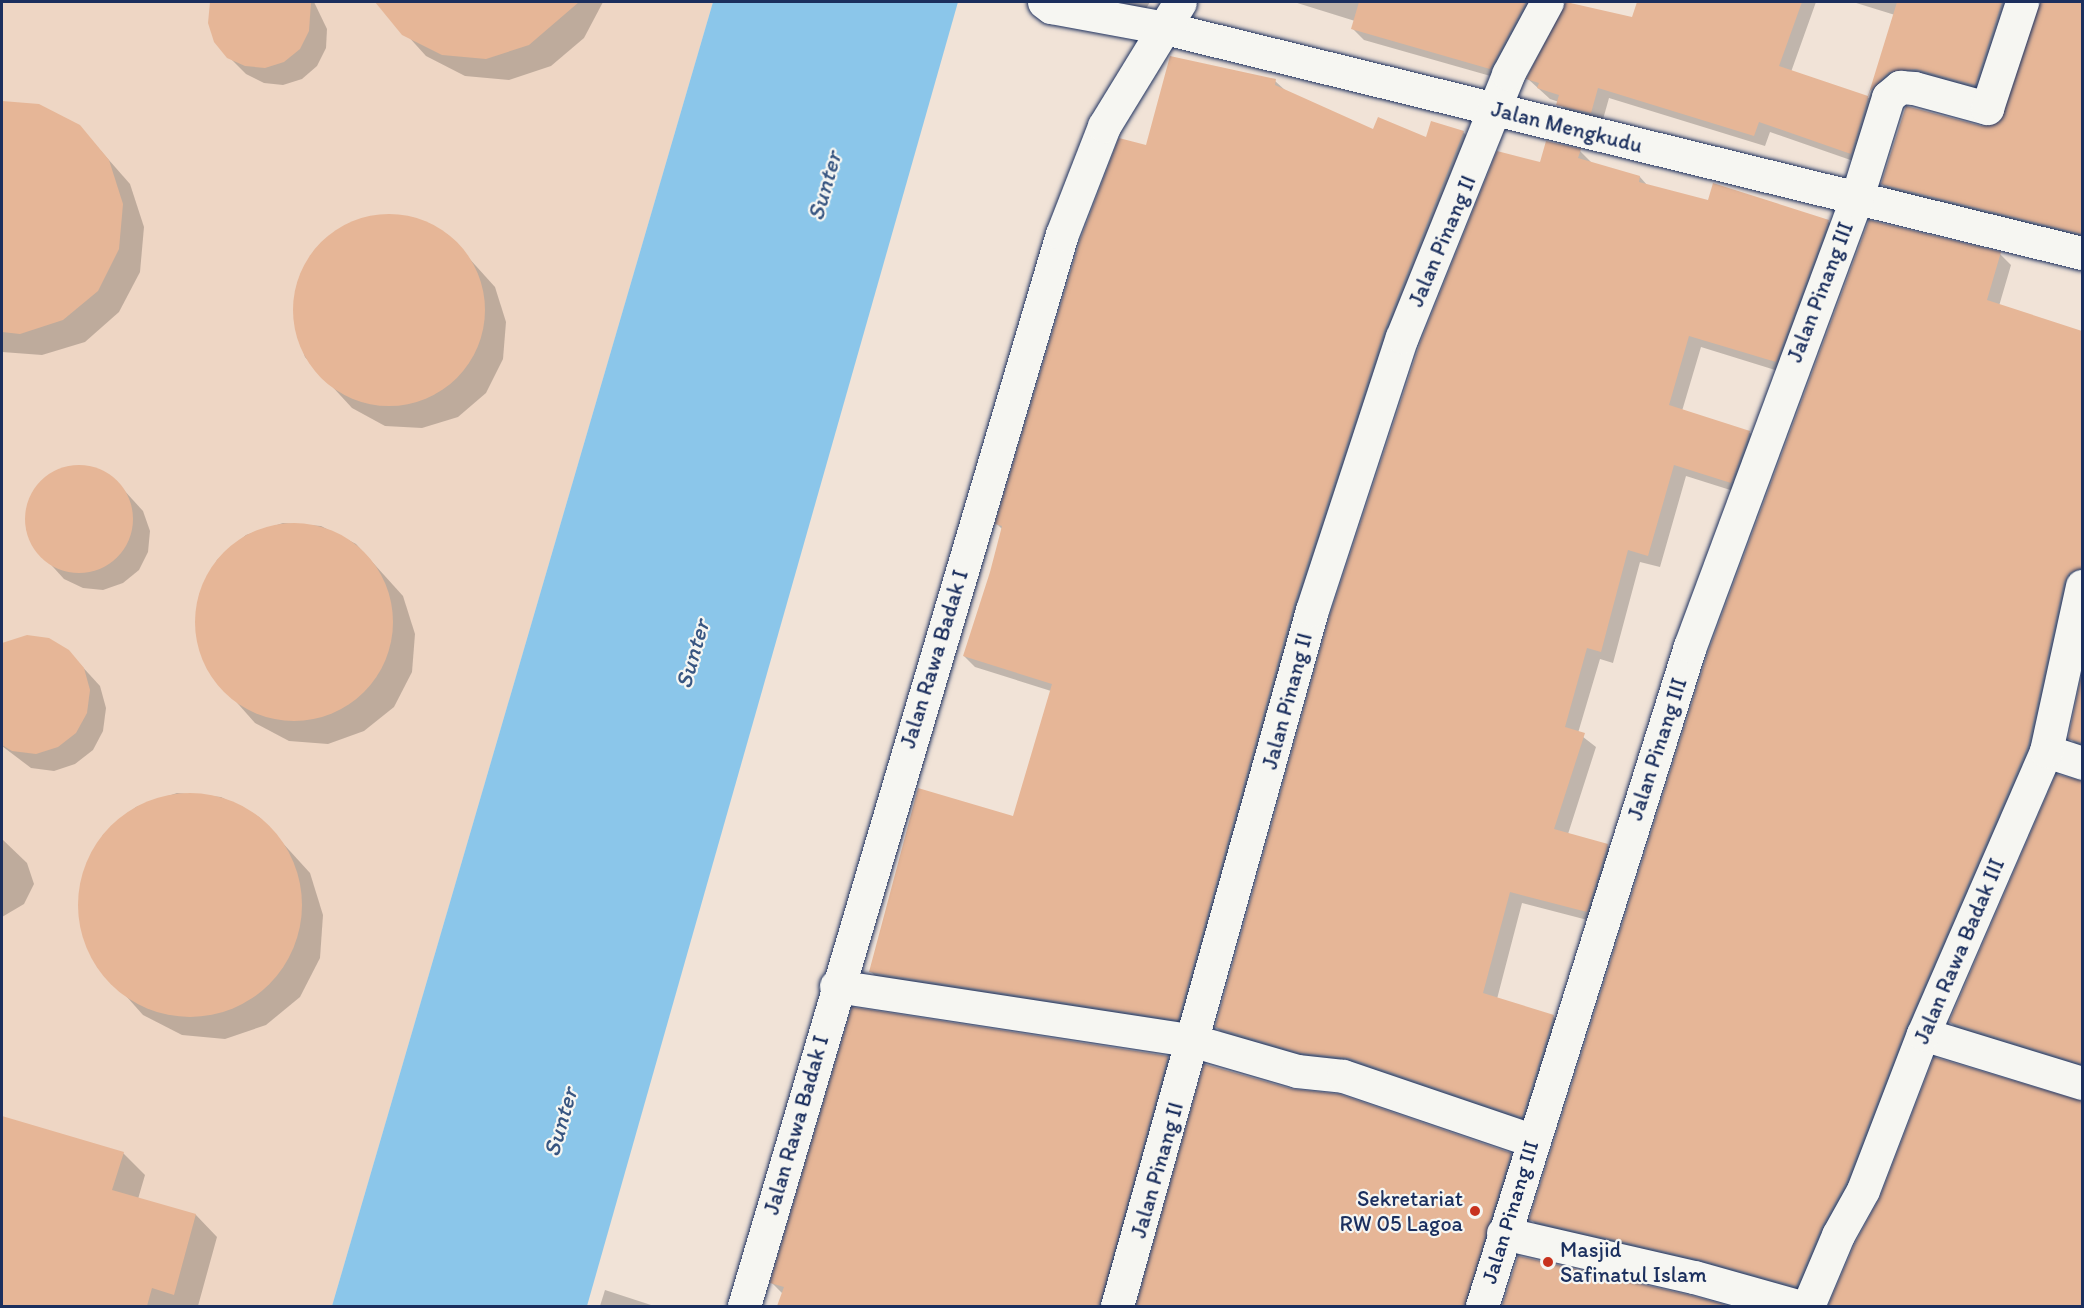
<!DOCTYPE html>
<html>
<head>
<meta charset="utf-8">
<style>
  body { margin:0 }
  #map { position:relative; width:2084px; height:1308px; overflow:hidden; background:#f1e3d7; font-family:Itim,sans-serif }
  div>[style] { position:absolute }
  .built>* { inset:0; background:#eed6c4 }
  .water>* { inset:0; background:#8bc6ea }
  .shadow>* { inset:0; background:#0003 }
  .building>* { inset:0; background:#e6b697 }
  .round { border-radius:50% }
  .roads { filter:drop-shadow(0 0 2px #1b2f5e) drop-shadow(0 0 2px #1b2f5e) }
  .street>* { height:33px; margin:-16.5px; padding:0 16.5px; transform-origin:16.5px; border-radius:16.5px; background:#f6f6f2 }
  .secondary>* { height:33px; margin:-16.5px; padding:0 16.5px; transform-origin:16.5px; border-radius:16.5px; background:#f6f6f2 }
  .dots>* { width:16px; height:16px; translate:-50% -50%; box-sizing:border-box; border:3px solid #f6f6f2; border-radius:50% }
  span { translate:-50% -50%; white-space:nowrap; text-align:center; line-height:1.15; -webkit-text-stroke:4.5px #f6f6f2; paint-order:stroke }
  .street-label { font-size:22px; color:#1b2f5e }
  .poi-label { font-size:22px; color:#1b2f5e }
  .right { translate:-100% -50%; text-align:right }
  .left { translate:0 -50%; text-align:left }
  .water-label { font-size:24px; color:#375581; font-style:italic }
  .frame { position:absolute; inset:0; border:3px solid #1b2f5e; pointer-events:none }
</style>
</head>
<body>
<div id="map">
  <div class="built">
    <i style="clip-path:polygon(2px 2px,713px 2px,332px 1306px,2px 1306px)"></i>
  </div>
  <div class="water">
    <i style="clip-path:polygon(713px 2px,958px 2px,587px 1306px,332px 1306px)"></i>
  </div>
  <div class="shadow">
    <i style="clip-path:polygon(314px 2px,327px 29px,326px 48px,317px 66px,302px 79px,283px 85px,264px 83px,246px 74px,228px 56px,212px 3px)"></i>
    <i style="clip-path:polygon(377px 2px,603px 2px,584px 38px,551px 66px,509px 80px,465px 76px,426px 56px)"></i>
    <i style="clip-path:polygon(1121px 2px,1150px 2px,1144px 12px)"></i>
    <i style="clip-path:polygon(1294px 2px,1542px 2px,1501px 79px,1364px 40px,1353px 29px,1355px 21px)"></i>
    <i style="clip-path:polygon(1639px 2px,1816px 2px,1791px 72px,1869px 98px,1895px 15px,1853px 2px,2021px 2px,1986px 95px,1900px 83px,1862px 164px,1770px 132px,1765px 146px,1609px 98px,1602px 123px,1569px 115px,1559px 102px,1550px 99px,1528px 79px,1633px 19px)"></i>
    <i style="clip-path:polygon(2042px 2px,2082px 2px,2082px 242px,1893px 195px,1882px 184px,1982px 128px,2001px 123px)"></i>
    <i style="clip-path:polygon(1275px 81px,1286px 91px,1374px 131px,1427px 139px,1463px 132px,1474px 143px,1188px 1030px,882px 982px,871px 972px,1014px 818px,1051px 691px,975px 667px,964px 656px,992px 573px,1002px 529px,997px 524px,1147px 147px)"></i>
    <i style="clip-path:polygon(2px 102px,39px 105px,79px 126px,130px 184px,144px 227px,140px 272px,119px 312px,85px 342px,42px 355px,2px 352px)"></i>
    <i style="clip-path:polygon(1580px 151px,1593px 164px,1640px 177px,1648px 186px,1709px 202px,1828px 221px,1840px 234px,1788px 374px,1701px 347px,1682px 411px,1749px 432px,1762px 444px,1743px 494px,1686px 476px,1660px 567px,1640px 562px,1613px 663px,1600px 659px,1578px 733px,1596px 747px,1568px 834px,1607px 845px,1619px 857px,1599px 923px,1522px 903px,1497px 999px,1553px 1016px,1565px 1029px,1534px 1128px,1228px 1039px,1216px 1027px,1541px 164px)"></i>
    <i style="clip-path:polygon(378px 215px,415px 218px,448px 235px,495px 287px,506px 322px,503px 359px,486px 393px,458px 417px,422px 428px,385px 426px,352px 408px,305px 357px,294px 321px,297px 284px,314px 251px,343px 227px)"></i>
    <i style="clip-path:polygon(2000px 254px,2011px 265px,1999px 306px,2082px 332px,2082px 582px,2038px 756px,1807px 1296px,1541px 1230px,1531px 1219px)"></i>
    <i style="clip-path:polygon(74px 466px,94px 469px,112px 477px,143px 511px,150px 531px,148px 552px,139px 570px,123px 583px,103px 590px,83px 588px,64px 579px,33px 545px,27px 525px,29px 504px,38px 486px,54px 473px)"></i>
    <i style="clip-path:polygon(283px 523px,321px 526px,356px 544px,403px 596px,415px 634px,412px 672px,394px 707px,364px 731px,328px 744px,289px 741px,255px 723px,208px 670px,196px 634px,199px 595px,217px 560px,246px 535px)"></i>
    <i style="clip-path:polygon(5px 643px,68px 651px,100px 686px,106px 708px,103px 731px,93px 750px,75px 764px,54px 771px,31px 768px,2px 746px,2px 646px)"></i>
    <i style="clip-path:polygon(2082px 679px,2082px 750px,2070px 738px)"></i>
    <i style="clip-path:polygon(2057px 776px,2082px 782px,2082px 957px,2064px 952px,2053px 993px,2082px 1003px,2082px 1070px,1961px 1033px,1950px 1022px)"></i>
    <i style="clip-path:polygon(177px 793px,221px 797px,259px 817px,310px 873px,323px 915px,320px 958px,300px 997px,266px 1025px,225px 1039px,182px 1035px,143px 1015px,93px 959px,79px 917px,83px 874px,103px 835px,136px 807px)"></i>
    <i style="clip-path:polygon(2px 839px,27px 863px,34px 884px,24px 904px,2px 917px)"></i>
    <i style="clip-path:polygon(1167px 1057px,1178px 1068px,1111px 1306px,779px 1306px,783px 1294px,772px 1283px)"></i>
    <i style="clip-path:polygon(1205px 1065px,1510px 1154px,1521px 1165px,1476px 1306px,1138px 1306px)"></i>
    <i style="clip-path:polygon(2082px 1101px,2082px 1306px,1830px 1306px,1856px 1244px)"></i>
    <i style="clip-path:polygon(2px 1118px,123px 1153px,145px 1175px,138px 1199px,196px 1215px,217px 1237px,198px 1306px,2px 1306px)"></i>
    <i style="clip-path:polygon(1519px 1257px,1689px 1297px,1724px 1306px,1503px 1306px)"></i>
    <i style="clip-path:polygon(605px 1290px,651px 1305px,653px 1306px,600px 1306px)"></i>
  </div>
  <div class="building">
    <i style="clip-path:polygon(210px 2px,311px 2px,309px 31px,300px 49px,284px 62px,265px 68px,245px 66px,227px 58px,214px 42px,208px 23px)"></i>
    <i style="clip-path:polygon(375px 2px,579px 2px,529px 45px,486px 59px,442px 55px,402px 35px)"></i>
    <i style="clip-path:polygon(1359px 2px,1526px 2px,1490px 69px,1351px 29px)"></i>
    <i style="clip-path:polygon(1566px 2px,1632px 17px,1637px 2px,1802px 2px,1779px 66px,1868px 96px,1897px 2px,2002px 2px,1975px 85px,1916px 69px,1889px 72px,1870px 91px,1851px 154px,1759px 122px,1754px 136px,1598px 88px,1591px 113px,1556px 105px,1559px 95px,1537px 88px,1539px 83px,1526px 79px)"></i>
    <i style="clip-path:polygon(2040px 2px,2082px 2px,2082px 234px,1881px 184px,1906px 106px,1982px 126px,2000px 121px)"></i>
    <i style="clip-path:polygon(1170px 56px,1276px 79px,1275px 85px,1373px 129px,1378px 117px,1426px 137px,1431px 121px,1464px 131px,1384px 331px,1294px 604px,1178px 1020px,869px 972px,918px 788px,1013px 816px,1052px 684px,963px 656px,990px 572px,1002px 526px,995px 524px,1080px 240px,1119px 138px,1146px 145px)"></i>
    <i style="clip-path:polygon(2px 101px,39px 104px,80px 125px,109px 160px,123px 204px,119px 249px,98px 291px,63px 320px,20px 334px,2px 332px)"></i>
    <i style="clip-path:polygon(1546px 141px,1581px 149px,1578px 158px,1640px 176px,1639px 182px,1708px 200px,1713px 183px,1829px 220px,1776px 362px,1689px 336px,1669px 405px,1750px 431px,1731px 483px,1674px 465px,1648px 556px,1628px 550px,1601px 652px,1587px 648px,1565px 727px,1585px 733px,1554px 829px,1608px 844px,1587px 912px,1510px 892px,1483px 993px,1554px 1015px,1522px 1117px,1349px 1058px,1301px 1053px,1215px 1027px,1330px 615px,1420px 343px,1497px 151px,1540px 162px)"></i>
    <i class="round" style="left:293px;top:214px;width:192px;height:192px"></i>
    <i style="clip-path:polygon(1869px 220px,2001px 252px,1987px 300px,2082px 331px,2082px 568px,2069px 573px,2064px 582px,2028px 745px,1906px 1027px,1846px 1182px,1821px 1228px,1796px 1286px,1698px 1259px,1529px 1220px,1708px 652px)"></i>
    <i class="round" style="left:25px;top:465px;width:108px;height:108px"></i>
    <i class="round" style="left:195px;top:523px;width:198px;height:198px"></i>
    <i style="clip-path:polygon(27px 635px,49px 638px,69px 650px,84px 668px,90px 690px,87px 713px,76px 733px,58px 747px,36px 754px,12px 751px,2px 745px,2px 643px)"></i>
    <i style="clip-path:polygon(2082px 672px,2082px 743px,2068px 739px)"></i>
    <i style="clip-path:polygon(2056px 774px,2082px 781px,2082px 1064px,1949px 1022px)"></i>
    <i class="round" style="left:78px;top:793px;width:224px;height:224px"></i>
    <i style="clip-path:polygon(852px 1007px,1168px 1056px,1099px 1306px,777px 1306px,784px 1287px,770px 1283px)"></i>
    <i style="clip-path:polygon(1934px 1057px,2082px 1101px,2082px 1306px,1828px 1306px,1855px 1243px,1880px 1197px)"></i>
    <i style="clip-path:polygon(1204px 1064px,1292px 1089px,1339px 1094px,1511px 1153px,1464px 1306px,1136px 1306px)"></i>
    <i style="clip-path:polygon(2px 1116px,124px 1152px,112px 1190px,196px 1214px,174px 1295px,152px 1288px,147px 1306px,2px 1306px)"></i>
    <i style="clip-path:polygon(1518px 1256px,1689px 1295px,1730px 1306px,1502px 1306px)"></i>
  </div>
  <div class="roads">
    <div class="street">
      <i style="left:1044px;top:2px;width:9px;rotate:36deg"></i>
      <i style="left:1051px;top:7px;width:116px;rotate:10.4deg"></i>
      <i style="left:1165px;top:28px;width:944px;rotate:13.79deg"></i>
      <i style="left:2046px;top:751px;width:38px;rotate:18deg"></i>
      <i style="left:836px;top:986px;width:362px;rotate:8.7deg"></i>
      <i style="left:1194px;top:1041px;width:107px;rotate:16.2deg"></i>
      <i style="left:1297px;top:1071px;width:46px;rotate:6.2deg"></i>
      <i style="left:1343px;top:1076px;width:199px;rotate:18.8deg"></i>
      <i style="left:1923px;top:1034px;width:166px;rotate:17.1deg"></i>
      <i style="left:1503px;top:1233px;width:196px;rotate:13deg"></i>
      <i style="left:1694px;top:1277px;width:107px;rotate:15.7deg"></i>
      <i style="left:1117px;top:1306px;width:723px;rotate:-74.35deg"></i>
      <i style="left:1312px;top:610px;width:287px;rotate:-71.8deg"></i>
      <i style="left:1402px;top:337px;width:284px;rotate:-68deg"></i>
      <i style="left:1508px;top:74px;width:82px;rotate:-61.6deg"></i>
      <i style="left:1482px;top:1306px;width:692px;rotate:-72.51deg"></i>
      <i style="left:1690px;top:646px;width:476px;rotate:-69.6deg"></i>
      <i style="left:1856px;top:200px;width:108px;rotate:-72.7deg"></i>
      <i style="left:1888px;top:97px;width:16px;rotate:-40deg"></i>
      <i style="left:1900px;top:87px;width:14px;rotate:4deg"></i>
      <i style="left:1914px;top:88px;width:76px;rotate:15.3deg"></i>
      <i style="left:1987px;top:108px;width:112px;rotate:-71.7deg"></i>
      <i style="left:1808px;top:1306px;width:77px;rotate:-67.1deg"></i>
      <i style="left:1838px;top:1235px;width:51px;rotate:-60.9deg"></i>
      <i style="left:1863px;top:1190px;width:167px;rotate:-69deg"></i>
      <i style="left:1923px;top:1034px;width:309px;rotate:-66.5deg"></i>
      <i style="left:2046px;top:751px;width:169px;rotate:-77.7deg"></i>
    </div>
    <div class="secondary">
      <i style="left:744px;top:1306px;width:1118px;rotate:-73.48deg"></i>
      <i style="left:1062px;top:234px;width:116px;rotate:-68.7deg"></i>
      <i style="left:1104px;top:126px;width:145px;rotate:-58.5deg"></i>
    </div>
  </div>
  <div class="dots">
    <i style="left:1475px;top:1211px;background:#c8321e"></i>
    <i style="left:1548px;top:1262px;background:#c8321e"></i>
  </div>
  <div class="street-label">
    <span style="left:1567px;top:127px;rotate:14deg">Jalan Mengkudu</span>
    <span style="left:1442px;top:241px;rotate:-67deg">Jalan Pinang II</span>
    <span style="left:1820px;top:292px;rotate:-69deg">Jalan Pinang III</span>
    <span style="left:934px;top:659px;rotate:-73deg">Jalan Rawa Badak I</span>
    <span style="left:1287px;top:701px;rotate:-75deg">Jalan Pinang II</span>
    <span style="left:1657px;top:749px;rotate:-72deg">Jalan Pinang III</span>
    <span style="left:1959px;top:951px;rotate:-67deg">Jalan Rawa Badak III</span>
    <span style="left:796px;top:1125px;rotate:-74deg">Jalan Rawa Badak I</span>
    <span style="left:1157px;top:1170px;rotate:-74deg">Jalan Pinang II</span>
    <span style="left:1510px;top:1212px;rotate:-73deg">Jalan Pinang III</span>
  </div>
  <div class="poi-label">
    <span class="right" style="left:1463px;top:1211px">Sekretariat<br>RW 05 Lagoa</span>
    <span class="left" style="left:1560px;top:1262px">Masjid<br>Safinatul Islam</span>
  </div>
  <div class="water-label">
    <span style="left:824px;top:186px;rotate:-74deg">Sunter</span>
    <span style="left:692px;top:654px;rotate:-74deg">Sunter</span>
    <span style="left:560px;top:1122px;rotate:-74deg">Sunter</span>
  </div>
  <div class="frame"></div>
</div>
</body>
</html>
